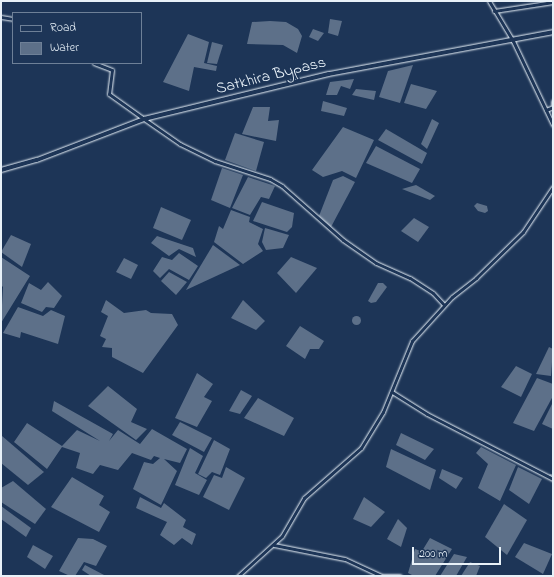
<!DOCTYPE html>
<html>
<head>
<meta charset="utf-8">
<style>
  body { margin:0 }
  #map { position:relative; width:554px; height:577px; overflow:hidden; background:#1d3557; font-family:"Indie Flower",sans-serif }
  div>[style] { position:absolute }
  .water>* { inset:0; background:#5d7089 }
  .round { border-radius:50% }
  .canal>* { height:3px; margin:-1.5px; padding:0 1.5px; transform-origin:1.5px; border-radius:1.5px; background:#5d7089 }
  .roads { filter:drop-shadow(0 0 1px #e8f1f8) drop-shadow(0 0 1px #e8f1f8) }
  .minor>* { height:3px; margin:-1.5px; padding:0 1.5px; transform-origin:1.5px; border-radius:1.5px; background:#1d3557 }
  .highway>* { height:4px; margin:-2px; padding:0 2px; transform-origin:2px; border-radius:2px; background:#1d3557 }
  span { translate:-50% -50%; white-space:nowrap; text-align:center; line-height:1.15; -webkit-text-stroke:3px #1d3557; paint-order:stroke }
  .street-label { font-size:16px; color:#e8f1f8 }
  .frame { position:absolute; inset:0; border:2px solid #e8f1f8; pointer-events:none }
  .legend { position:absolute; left:12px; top:12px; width:130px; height:52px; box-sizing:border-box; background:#1d3557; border:1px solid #6e8097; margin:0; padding:5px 7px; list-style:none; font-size:12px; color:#e8f1f8 }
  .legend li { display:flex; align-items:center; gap:8px; height:20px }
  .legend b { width:20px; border:1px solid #6e8097 }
  .scale { position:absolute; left:412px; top:547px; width:89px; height:18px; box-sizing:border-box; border:2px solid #e8f1f8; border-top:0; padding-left:5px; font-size:12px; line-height:14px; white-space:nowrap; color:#e8f1f8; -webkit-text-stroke:3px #1d3557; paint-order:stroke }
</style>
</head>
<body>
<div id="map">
  <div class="water">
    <i style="clip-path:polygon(330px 19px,342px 21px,338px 36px,328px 33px)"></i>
    <i style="clip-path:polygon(270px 21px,286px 22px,298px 29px,302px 36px,297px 53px,283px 45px,247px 44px,252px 22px)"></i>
    <i style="clip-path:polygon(313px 29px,324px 33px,318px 41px,309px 37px)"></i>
    <i style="clip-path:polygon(188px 34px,209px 42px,204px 63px,217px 66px,216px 71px,194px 67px,189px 91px,163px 82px)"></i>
    <i style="clip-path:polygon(212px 42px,223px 45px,217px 64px,207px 63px)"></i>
    <i style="clip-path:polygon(413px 65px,400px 103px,379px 97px,388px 71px)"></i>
    <i style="clip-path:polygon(354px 79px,350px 89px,341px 86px,337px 95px,326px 95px,330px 82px)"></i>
    <i style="clip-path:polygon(411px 84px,437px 91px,426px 109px,404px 103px)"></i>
    <i style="clip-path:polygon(356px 89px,376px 91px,374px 100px,352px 95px)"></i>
    <i style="clip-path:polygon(323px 101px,347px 108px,344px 116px,321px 111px)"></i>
    <i style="clip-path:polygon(253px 107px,270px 107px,268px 121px,279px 120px,276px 141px,242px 134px)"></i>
    <i style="clip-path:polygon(432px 119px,439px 123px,427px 149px,421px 144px)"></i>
    <i style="clip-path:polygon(343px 127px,374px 140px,356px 178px,342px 171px,323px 177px,312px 170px)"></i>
    <i style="clip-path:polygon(386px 129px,427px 153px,422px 164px,378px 140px)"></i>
    <i style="clip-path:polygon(235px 133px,264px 142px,256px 171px,225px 160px)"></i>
    <i style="clip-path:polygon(376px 146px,420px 169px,412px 183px,366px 163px)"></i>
    <i style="clip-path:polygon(222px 168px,243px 175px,230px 208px,211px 200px)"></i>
    <i style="clip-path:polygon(343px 176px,355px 182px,331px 227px,319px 216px,333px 180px)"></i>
    <i style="clip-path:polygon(248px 177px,275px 186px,269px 199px,261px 197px,250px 215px,232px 208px)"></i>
    <i style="clip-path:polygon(416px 185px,435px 196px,430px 200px,402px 189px)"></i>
    <i style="clip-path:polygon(262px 202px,294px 213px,292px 227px,287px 232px,253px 221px)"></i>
    <i style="clip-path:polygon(477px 203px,487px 206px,488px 211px,485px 213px,478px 211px,474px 206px)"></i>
    <i style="clip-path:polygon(161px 207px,191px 220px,182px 240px,153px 228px)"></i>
    <i style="clip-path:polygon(231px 210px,250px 217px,249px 222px,263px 229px,258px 244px,263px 251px,243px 264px,214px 242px,219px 226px,223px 229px)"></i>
    <i style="clip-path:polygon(414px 218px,429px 227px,418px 242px,401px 231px)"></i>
    <i style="clip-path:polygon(265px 228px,289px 235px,283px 248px,266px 250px,262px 242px)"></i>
    <i style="clip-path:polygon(11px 235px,31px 244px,22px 267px,1px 252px)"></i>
    <i style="clip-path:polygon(157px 236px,193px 248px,196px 257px,179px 249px,169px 256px,151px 243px)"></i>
    <i style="clip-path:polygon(213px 245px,240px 265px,186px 290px)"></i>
    <i style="clip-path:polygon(179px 253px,198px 266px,189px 280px,169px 269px,160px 278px,153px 271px,162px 257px,172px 260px)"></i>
    <i style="clip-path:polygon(1px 257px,30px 276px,1px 323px,3px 287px,1px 285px)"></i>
    <i style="clip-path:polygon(291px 257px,317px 268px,296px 293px,277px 273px)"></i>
    <i style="clip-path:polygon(124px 258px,138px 265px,131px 279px,116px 272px)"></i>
    <i style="clip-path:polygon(169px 272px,187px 282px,176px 295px,161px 281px)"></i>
    <i style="clip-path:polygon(48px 282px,62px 296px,54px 308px,46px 307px,42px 312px,21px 303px,29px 283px,41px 290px)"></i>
    <i style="clip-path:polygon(378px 283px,383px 283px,387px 287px,376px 302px,371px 303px,368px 301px)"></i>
    <i style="clip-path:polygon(106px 300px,124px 313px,146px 310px,151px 313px,172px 314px,178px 325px,143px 373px,112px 357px,112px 348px,102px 347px,106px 339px,100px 336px,108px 316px,101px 312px)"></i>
    <i style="clip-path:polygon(243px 300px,265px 321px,256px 330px,231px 318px)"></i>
    <i style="clip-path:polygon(18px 307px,43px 316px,51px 310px,65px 316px,58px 344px,21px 332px,20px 338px,3px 333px)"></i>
    <i class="round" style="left:351.5px;top:315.5px;width:9px;height:9px"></i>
    <i style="clip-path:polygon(300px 326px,324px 341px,319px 349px,310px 349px,305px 359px,286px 346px)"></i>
    <i style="clip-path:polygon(549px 347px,553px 349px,551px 376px,536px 374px)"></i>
    <i style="clip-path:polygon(516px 366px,532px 374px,521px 397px,501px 387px)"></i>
    <i style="clip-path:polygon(197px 373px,213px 384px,204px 397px,212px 401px,197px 427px,175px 418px)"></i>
    <i style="clip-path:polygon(537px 378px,553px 384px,553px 396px,534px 431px,513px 423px)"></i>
    <i style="clip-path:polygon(108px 386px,137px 409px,131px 422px,147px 429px,136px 440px,88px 406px)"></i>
    <i style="clip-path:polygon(241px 390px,252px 396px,240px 414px,229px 411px)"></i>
    <i style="clip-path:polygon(258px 398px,294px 418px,284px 436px,244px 418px)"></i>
    <i style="clip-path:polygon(54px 401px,113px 434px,109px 441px,118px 430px,140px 444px,152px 429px,187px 449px,180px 463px,164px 459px,177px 471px,161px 505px,133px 489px,144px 462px,153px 464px,160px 458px,154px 456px,151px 460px,132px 453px,118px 470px,100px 465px,93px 474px,76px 468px,80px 453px,62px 447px,47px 469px,14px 442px,27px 423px,62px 446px,77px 430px,100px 441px,52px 411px)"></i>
    <i style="clip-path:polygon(553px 402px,553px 429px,542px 424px)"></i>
    <i style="clip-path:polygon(180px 422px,212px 438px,204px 452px,172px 435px)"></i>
    <i style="clip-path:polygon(401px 433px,434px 449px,425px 460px,396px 445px)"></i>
    <i style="clip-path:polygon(1px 436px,2px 436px,44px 472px,28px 485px,1px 463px)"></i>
    <i style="clip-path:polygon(214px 440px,230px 449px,220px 475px,212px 472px,206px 478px,198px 474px)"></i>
    <i style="clip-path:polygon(481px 447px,516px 465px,500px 501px,478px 488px,488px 464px,476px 453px)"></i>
    <i style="clip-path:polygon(190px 448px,203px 456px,195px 473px,207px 480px,199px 495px,175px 485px)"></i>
    <i style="clip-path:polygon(391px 449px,436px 470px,430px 490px,386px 467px)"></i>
    <i style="clip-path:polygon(226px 467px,245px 478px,229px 510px,203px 497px,214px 475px,222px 478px)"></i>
    <i style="clip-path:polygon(518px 467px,542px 479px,529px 504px,509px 490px)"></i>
    <i style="clip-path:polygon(442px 469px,463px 478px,456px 489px,439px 478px)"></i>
    <i style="clip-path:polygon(72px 477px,104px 496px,99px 505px,110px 512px,99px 532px,51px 507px)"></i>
    <i style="clip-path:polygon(13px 481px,46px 509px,35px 524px,1px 502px,1px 488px)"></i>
    <i style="clip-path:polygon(140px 497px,161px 508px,164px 503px,186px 520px,183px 527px,196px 534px,192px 545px,182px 538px,174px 545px,160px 535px,167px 522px,136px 508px)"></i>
    <i style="clip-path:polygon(364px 497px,385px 512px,371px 527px,353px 519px)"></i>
    <i style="clip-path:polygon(504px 504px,527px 520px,507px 555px,485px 537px)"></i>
    <i style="clip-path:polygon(1px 506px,31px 528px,26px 537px,1px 519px)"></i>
    <i style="clip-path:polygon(398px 519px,407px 528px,401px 547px,387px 539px)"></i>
    <i style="clip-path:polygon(78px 538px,93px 539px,107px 546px,96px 566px,84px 562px,75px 576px,70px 576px,59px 571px)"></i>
    <i style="clip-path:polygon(430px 538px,452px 549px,435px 576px,414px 576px,408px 573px,415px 549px,434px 556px,422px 551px)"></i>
    <i style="clip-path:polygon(524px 543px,552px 554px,543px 574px,515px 557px)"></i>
    <i style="clip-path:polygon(33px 545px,53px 556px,45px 569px,27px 557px)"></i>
    <i style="clip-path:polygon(454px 554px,467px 557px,456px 576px,440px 576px)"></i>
    <i style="clip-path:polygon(470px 562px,480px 566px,476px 576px,461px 576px)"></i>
    <i style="clip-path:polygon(85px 565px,106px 576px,91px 576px,82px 570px)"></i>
  </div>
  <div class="canal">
    <i style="left:550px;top:475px;width:3px;rotate:18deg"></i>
  </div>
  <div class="roads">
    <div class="minor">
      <i style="left:489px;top:1px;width:47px;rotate:59deg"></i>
      <i style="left:513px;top:41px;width:93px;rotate:64.5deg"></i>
      <i style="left:494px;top:11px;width:60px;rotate:-8.7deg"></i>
      <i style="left:1px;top:17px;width:12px;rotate:9deg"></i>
      <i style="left:94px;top:63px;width:19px;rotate:21deg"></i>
      <i style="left:112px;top:70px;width:24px;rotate:97deg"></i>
      <i style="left:109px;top:94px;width:43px;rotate:35.5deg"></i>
      <i style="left:144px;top:119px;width:44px;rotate:34.8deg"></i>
      <i style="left:180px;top:144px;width:39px;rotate:26deg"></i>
      <i style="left:215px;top:161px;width:58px;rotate:18.1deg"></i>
      <i style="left:270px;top:179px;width:14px;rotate:30deg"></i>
      <i style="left:282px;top:186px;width:81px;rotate:41.5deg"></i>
      <i style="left:343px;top:240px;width:40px;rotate:34.9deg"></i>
      <i style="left:376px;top:263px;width:37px;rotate:24deg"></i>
      <i style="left:410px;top:278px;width:27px;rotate:33deg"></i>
      <i style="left:433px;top:293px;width:16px;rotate:47deg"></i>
      <i style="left:553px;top:101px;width:3px;rotate:90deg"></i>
      <i style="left:546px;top:110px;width:8px;rotate:-23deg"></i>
      <i style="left:392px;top:392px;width:41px;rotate:32.2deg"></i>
      <i style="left:427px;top:414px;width:142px;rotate:27.3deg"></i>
      <i style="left:274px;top:545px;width:72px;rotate:11.2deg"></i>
      <i style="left:345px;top:559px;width:40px;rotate:25deg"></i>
      <i style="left:381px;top:576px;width:19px"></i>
      <i style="left:238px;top:576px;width:59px;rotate:-42.3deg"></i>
      <i style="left:282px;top:536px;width:44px;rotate:-59.9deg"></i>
      <i style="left:304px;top:498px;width:76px;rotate:-41.3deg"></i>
      <i style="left:361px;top:448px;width:42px;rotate:-58.6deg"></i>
      <i style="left:383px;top:412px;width:77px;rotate:-67.8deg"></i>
      <i style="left:412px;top:341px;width:59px;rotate:-47.7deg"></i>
      <i style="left:452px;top:297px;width:31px;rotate:-38deg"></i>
      <i style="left:476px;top:278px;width:66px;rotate:-44.4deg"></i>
      <i style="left:523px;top:232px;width:54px;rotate:-56.3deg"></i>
    </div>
    <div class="highway">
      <i style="left:1px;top:170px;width:37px;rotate:-16deg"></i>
      <i style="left:37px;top:160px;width:115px;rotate:-21deg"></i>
      <i style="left:144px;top:119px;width:190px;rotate:-13.7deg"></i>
      <i style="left:329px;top:74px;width:228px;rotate:-10.6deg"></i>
    </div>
  </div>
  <div class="street-label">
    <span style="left:271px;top:76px;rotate:-14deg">Satkhira Bypass</span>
  </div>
  <div class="frame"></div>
  <ul class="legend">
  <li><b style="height:5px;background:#1d3557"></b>Road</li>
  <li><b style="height:11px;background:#5d7089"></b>Water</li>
  </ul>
  <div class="scale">200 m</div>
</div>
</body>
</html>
